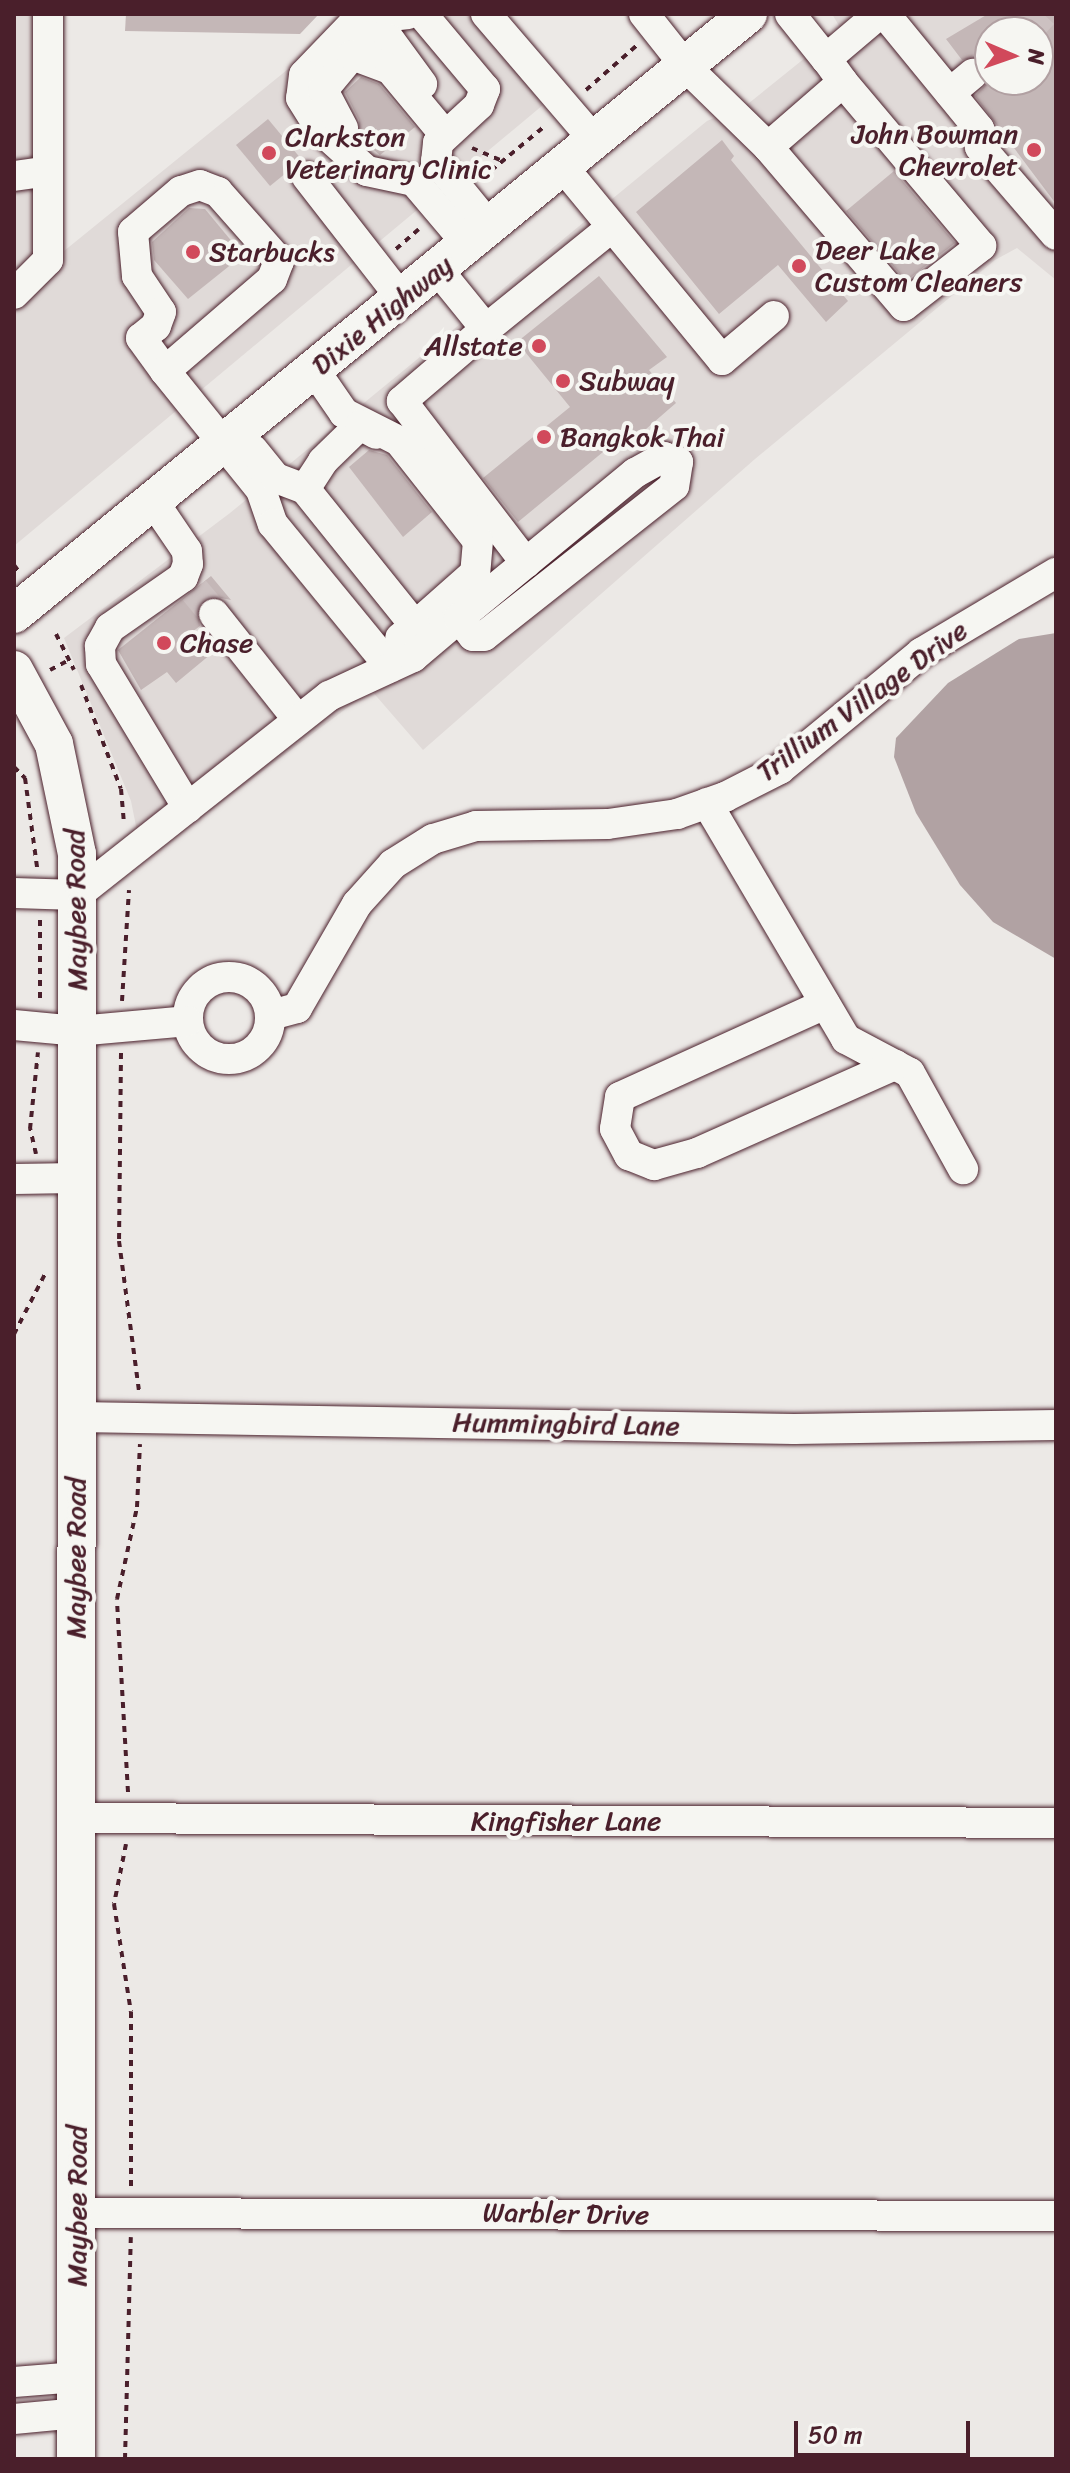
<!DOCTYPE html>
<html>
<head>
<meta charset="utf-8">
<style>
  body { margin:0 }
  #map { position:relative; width:1070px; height:2473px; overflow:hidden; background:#ece9e6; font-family:Sriracha,sans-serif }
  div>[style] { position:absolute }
  .built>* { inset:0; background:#e0dad8 }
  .water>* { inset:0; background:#b1a2a3 }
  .building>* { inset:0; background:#c4b7b7 }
  .minor-tunnel>* { height:30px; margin-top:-15px; transform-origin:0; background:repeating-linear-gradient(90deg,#ccc1c1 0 30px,transparent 0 45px) }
  .path>* { height:4px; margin-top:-2px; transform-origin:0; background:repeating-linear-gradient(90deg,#4a1f2b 0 6px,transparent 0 12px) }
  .roads { filter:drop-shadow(0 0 2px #4a1f2b) drop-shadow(0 0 2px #4a1f2b) }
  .minor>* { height:30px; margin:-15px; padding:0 15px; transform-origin:15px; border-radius:15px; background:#f6f6f2 }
  .minor>.ring { margin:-15px; padding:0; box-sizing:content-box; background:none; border:30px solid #f6f6f2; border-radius:50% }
  .major>* { height:38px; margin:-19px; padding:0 19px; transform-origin:19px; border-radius:19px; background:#f6f6f2 }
  .dots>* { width:22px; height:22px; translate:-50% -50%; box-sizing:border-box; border:4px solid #f6f6f2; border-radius:50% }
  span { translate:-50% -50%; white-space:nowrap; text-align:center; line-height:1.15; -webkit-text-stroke:8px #f6f6f2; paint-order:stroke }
  .poi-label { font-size:28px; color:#4a1f2b }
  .right { translate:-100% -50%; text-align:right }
  .left { translate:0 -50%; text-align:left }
  .street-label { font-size:28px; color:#4a1f2b }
  .frame { position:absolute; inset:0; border:16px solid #4a1f2b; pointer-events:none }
  .north { position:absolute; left:974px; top:16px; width:80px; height:80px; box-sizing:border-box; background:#f6f6f2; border:2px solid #b1a0a2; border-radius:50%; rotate:92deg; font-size:22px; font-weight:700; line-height:32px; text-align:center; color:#4a1f2b }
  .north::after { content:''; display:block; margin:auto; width:28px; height:36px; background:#d1495b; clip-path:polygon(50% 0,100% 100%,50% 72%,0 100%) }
  .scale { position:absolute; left:794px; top:2421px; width:176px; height:36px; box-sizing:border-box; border:4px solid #4a1f2b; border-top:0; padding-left:10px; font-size:24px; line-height:28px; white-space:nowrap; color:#4a1f2b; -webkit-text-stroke:6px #f6f6f2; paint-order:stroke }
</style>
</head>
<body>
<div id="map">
  <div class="built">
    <i style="clip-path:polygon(14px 14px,62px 14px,64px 251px,356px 14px,469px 14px,543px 105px,14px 546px)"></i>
    <i style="clip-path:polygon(evenodd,832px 14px,1056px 14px,1056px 280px,1017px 248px,995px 260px,755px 459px,423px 750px,371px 690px,143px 861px,131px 801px,64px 638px,230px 513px,707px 121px,749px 103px,841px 29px,832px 14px,990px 32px,1038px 32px,1038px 80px,990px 80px,990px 32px)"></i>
  </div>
  <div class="water">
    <i style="clip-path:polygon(1056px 633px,1056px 959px,993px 922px,960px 885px,916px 813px,894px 757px,896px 738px,948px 683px,1019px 639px)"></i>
  </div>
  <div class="building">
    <i style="clip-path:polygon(126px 14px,319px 14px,300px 34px,125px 31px)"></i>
    <i style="clip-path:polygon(988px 14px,1056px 14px,1056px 204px,975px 96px,990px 80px,1038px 80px,1038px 32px,990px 32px,990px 69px,979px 57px,962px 60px,946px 39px)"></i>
    <i style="clip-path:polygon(361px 77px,379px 84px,415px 127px,380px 155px,358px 137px,359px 120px,345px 92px)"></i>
    <i style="clip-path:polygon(268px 119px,302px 160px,270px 186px,236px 145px)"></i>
    <i style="clip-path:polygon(722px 140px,734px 156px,731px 160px,848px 301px,826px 322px,778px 265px,719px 314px,636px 212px)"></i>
    <i style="clip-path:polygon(894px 171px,955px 243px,906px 281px,846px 211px)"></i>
    <i style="clip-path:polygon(189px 208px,205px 209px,243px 255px,188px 299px,154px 260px,152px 242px)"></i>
    <i style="clip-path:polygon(599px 276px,667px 357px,649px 370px,676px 403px,623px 449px,619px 445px,603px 452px,518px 522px,483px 478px,570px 407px,517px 342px)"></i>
    <i style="clip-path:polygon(369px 450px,387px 455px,432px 512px,403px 537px,349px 467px)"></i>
    <i style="clip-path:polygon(211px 576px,231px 600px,211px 596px,197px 608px,200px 626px,192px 632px,211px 654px,176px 683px,167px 672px,141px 690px,118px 650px)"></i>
  </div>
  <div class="minor-tunnel">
    <i style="left:1026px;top:32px;width:25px;rotate:-47deg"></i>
    <i style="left:973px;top:74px;width:21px;rotate:-37deg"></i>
    <i style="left:194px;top:590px;width:31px;rotate:50deg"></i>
  </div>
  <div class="path">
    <i style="left:586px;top:90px;width:67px;rotate:-41.3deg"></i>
    <i style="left:472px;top:148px;width:34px;rotate:23deg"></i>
    <i style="left:482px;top:178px;width:83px;rotate:-39.6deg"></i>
    <i style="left:396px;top:249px;width:30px;rotate:-41deg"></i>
    <i style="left:14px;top:565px;width:9px;rotate:54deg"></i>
    <i style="left:56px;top:634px;width:40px;rotate:63.4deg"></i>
    <i style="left:50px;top:670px;width:21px;rotate:-28deg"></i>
    <i style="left:81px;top:685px;width:111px;rotate:69deg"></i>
    <i style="left:121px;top:789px;width:36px;rotate:85deg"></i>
    <i style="left:14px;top:767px;width:16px;rotate:45deg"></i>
    <i style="left:25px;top:778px;width:90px;rotate:82.3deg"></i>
    <i style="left:40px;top:920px;width:83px;rotate:90deg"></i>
    <i style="left:122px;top:1001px;width:111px;rotate:-86.4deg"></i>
    <i style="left:121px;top:1053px;width:188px;rotate:90.6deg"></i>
    <i style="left:119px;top:1241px;width:151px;rotate:82.4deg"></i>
    <i style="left:36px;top:1154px;width:26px;rotate:-103deg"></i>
    <i style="left:30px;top:1129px;width:77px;rotate:-84.1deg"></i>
    <i style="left:14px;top:1334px;width:70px;rotate:-62.7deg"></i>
    <i style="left:128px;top:1792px;width:193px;rotate:-93.3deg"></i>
    <i style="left:117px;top:1599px;width:94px;rotate:-77.7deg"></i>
    <i style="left:137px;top:1507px;width:63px;rotate:-87.3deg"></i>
    <i style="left:126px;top:1844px;width:61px;rotate:101.3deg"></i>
    <i style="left:114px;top:1904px;width:109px;rotate:81.1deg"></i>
    <i style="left:131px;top:2012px;width:177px;rotate:90deg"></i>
    <i style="left:125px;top:2459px;width:222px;rotate:-88.5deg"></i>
  </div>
  <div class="roads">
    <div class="minor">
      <i style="left:408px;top:14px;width:51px;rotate:173.3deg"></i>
      <i style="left:357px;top:20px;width:76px;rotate:133.9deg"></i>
      <i style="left:304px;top:75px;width:23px;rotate:97deg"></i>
      <i style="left:301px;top:98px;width:36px;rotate:58deg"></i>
      <i style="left:320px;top:129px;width:63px;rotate:41.8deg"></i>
      <i style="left:367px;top:171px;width:48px;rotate:12deg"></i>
      <i style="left:414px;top:181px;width:84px;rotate:49.8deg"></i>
      <i style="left:422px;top:14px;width:98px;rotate:50deg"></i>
      <i style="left:485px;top:89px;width:17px;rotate:111deg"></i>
      <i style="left:479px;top:105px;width:56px;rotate:137.2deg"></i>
      <i style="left:438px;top:143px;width:18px;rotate:96deg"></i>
      <i style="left:436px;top:161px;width:85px;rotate:50.7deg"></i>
      <i style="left:486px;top:14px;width:167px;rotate:49.4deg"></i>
      <i style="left:644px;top:14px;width:68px;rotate:51.6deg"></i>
      <i style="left:686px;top:67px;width:115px;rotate:44.3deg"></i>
      <i style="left:768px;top:147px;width:99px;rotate:-40.9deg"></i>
      <i style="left:843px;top:82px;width:29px;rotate:-126deg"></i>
      <i style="left:790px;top:14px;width:58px;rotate:51.3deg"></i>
      <i style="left:826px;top:59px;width:70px;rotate:-40.3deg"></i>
      <i style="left:885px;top:14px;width:149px;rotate:50.7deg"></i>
      <i style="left:979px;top:129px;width:18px;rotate:87deg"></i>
      <i style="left:980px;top:147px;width:116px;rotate:49.2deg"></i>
      <i style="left:354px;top:46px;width:17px;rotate:-36deg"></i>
      <i style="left:368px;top:36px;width:21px;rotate:8deg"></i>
      <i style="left:389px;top:39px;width:56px;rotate:53.7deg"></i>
      <i style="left:950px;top:93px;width:30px;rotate:-40deg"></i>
      <i style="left:343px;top:128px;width:43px;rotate:-117.8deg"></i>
      <i style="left:323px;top:90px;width:45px;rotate:-50.4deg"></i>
      <i style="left:352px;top:55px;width:40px;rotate:20.2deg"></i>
      <i style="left:390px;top:69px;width:86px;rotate:50.2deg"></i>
      <i style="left:768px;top:147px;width:209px;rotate:49.5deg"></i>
      <i style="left:904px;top:306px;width:98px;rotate:-37.9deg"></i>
      <i style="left:981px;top:246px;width:214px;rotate:-130.1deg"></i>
      <i style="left:563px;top:167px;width:250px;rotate:50.5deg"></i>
      <i style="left:722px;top:360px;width:68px;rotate:-40.2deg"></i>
      <i style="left:14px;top:176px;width:34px;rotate:-8deg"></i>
      <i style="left:307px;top:177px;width:155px;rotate:52.1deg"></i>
      <i style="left:438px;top:270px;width:76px;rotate:50.9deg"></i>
      <i style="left:486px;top:329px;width:162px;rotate:-39deg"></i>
      <i style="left:14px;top:294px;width:48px;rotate:-45deg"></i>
      <i style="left:48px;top:260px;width:246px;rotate:-90deg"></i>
      <i style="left:486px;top:329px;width:111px;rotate:139.4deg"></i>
      <i style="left:402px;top:401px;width:204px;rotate:52.6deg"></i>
      <i style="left:165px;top:371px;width:141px;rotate:-40.7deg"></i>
      <i style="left:272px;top:279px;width:19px;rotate:-69deg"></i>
      <i style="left:279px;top:261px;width:92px;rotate:-131.5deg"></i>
      <i style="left:218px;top:192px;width:19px;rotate:-159deg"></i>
      <i style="left:200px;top:185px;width:20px;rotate:162deg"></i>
      <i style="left:181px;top:191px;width:63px;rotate:139.5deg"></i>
      <i style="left:133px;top:232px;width:44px;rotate:84.8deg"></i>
      <i style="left:137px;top:276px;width:43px;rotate:56.3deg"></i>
      <i style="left:161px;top:312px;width:15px;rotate:110deg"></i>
      <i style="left:156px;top:326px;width:19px;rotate:141deg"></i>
      <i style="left:141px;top:338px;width:41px;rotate:54deg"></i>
      <i style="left:165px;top:371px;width:153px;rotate:51.1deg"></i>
      <i style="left:261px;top:490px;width:36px;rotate:71deg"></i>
      <i style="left:273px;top:524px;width:185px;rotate:50.7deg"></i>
      <i style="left:315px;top:371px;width:51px;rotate:55.4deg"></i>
      <i style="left:344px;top:413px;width:62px;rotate:27deg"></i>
      <i style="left:399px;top:441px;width:127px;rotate:51.7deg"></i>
      <i style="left:478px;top:541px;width:32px;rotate:95deg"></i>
      <i style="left:475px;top:573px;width:80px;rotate:138.5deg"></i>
      <i style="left:253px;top:450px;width:36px;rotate:51deg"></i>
      <i style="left:276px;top:478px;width:31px;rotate:21deg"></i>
      <i style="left:305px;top:489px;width:33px;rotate:-57deg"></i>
      <i style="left:323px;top:461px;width:52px;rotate:-44.2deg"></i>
      <i style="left:360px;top:425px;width:18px;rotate:29deg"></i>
      <i style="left:305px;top:489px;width:176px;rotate:51.2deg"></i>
      <i style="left:415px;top:626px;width:19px;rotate:141deg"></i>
      <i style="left:153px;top:501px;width:60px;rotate:55.8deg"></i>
      <i style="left:187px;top:551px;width:13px;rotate:86deg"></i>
      <i style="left:188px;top:564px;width:14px;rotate:111deg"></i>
      <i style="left:183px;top:577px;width:89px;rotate:145.1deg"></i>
      <i style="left:110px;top:628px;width:21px;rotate:119deg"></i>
      <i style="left:100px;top:646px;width:18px;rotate:87deg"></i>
      <i style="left:101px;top:664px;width:168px;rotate:58.9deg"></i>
      <i style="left:214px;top:614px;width:135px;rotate:51.6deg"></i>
      <i style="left:707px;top:803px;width:274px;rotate:59.5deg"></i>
      <i style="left:846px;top:1039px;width:72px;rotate:28deg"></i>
      <i style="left:910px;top:1073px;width:110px;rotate:61.1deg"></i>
      <i style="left:14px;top:893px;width:63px;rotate:1.8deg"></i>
      <i style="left:77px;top:895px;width:321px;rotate:-38.3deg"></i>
      <i style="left:329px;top:696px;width:93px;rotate:-24.9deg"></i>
      <i style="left:413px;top:657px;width:60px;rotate:-40.3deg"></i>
      <i style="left:459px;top:618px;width:228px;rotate:-39.5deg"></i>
      <i style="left:635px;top:473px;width:33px;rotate:-29deg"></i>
      <i style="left:664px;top:457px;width:15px;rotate:20deg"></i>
      <i style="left:678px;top:462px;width:24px;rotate:99deg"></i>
      <i style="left:674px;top:486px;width:242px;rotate:141.7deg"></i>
      <i style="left:484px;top:636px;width:11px;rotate:180deg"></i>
      <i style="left:473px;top:636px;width:23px;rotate:-128deg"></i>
      <i class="ring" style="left:188px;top:977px;width:52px;height:52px"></i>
      <i style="left:825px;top:1004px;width:225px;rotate:155.6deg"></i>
      <i style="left:620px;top:1097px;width:32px;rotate:99deg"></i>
      <i style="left:615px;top:1129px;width:30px;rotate:62deg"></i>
      <i style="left:629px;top:1155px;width:27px;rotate:22deg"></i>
      <i style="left:654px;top:1165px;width:45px;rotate:-15.6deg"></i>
      <i style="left:697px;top:1153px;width:217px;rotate:-24deg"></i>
      <i style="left:271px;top:1015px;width:27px;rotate:-15deg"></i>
      <i style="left:297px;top:1008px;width:120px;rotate:-60deg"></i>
      <i style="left:357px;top:904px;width:54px;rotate:-48deg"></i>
      <i style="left:393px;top:864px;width:47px;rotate:-32deg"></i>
      <i style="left:433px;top:839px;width:45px;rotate:-16.8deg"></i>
      <i style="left:476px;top:826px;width:132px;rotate:-0.9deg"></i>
      <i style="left:608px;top:824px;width:70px;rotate:-8.2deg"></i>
      <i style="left:677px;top:814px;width:51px;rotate:-19.5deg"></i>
      <i style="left:725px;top:797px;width:62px;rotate:-27deg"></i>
      <i style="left:780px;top:769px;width:183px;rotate:-39.4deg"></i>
      <i style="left:921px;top:653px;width:157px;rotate:-30.7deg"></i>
      <i style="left:14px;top:1025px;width:63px;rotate:5.4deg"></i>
      <i style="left:77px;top:1031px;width:111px;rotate:-5.1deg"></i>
      <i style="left:14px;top:1179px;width:63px;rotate:-0.9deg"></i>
      <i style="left:77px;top:1417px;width:717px;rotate:0.96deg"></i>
      <i style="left:794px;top:1429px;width:262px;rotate:-0.9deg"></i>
      <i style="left:76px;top:1818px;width:980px;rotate:0.29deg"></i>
      <i style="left:77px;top:2213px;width:979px;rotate:0.18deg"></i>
      <i style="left:14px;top:2382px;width:63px;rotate:-4.5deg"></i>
      <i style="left:14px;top:2419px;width:63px;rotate:-5.4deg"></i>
    </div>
    <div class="major">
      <i style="left:14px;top:614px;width:948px;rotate:-39.26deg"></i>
      <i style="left:14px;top:670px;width:84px;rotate:61.6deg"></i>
      <i style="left:54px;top:744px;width:112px;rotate:78.2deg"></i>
      <i style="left:77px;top:854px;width:1605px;rotate:90.04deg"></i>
    </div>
  </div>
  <div class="dots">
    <i style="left:1034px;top:150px;background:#d1495b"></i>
    <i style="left:269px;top:153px;background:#d1495b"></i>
    <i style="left:193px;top:252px;background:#d1495b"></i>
    <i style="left:799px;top:266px;background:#d1495b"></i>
    <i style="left:539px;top:346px;background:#d1495b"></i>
    <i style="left:563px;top:381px;background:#d1495b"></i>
    <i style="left:544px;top:437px;background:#d1495b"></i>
    <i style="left:164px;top:643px;background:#d1495b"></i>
  </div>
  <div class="poi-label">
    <span class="right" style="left:1018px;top:150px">John Bowman<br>Chevrolet</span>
    <span class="left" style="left:285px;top:153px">Clarkston<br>Veterinary Clinic</span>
    <span class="left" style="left:815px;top:266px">Deer Lake<br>Custom Cleaners</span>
    <span class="left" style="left:209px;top:252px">Starbucks</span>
    <span class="right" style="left:523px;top:346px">Allstate</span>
    <span class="left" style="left:579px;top:381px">Subway</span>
    <span class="left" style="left:560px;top:437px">Bangkok Thai</span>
    <span class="left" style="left:180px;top:643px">Chase</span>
  </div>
  <div class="street-label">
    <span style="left:382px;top:315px;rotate:-39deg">Dixie Highway</span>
    <span style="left:862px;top:701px;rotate:-36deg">Trillium Village Drive</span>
    <span style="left:76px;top:910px;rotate:-91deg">Maybee Road</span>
    <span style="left:566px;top:1424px;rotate:1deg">Hummingbird Lane</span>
    <span style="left:76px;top:1558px;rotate:-90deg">Maybee Road</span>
    <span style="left:566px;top:1821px">Kingfisher Lane</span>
    <span style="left:77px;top:2206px;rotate:-90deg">Maybee Road</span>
    <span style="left:566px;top:2214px;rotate:1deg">Warbler Drive</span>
  </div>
  <div class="frame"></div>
  <div class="north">N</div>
  <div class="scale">50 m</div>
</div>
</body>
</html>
